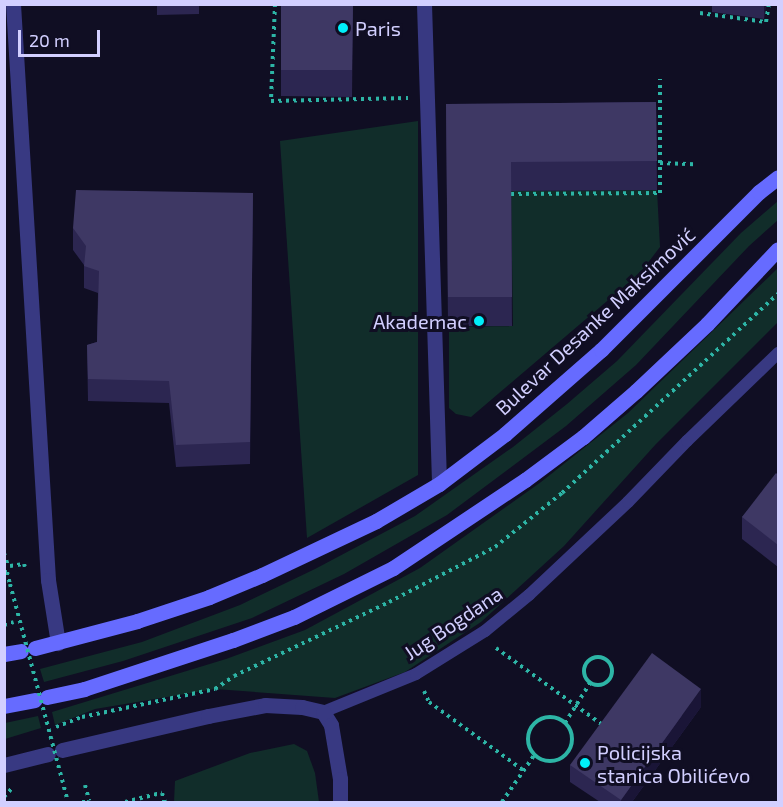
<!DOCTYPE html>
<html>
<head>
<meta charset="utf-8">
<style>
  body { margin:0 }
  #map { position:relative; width:783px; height:807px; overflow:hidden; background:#100e23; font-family:"Exo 2",sans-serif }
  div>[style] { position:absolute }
  .green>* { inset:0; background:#112d2a }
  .path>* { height:4px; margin-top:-2px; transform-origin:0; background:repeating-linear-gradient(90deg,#2db5a6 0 3px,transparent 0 7.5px) }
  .path>.ring { margin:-2px; padding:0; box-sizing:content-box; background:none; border:4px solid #2db5a6; border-radius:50% }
  .service>* { height:12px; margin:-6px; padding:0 6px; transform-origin:6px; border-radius:6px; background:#383982 }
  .minor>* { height:15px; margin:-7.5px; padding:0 7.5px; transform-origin:7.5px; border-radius:7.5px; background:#383982 }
  .secondary>* { height:15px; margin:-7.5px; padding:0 7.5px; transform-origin:7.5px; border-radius:7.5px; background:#666bff }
  .path-bridge>* { height:4px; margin-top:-2px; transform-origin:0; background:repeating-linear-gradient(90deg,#2db5a6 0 3px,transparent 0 7.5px) }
  .wall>* { inset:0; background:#2c2651 }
  .shaded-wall>* { inset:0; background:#1a1537 }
  .building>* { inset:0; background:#3e3864 }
  .dots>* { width:16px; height:16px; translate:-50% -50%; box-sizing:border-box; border:3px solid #100e23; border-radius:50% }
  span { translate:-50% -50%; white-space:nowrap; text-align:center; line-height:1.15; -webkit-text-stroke:6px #100e23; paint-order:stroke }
  .poi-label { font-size:20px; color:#d2cfff }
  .left { translate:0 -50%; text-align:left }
  .right { translate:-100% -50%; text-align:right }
  .street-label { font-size:20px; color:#d2cfff }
  .frame { position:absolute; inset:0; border:6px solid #d2cfff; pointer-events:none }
  .scale { position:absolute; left:18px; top:30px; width:82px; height:27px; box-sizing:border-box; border:3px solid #d2cfff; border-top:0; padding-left:8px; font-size:18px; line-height:21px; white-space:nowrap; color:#d2cfff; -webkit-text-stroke:4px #100e23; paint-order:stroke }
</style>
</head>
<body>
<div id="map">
  <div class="green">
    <i style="clip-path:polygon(418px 121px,418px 475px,307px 538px,280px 141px)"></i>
    <i style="clip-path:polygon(657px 190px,660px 247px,640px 273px,471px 417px,456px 414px,449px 408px,449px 327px,513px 326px,511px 191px)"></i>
    <i style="clip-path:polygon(778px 201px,778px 220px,749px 246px,636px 365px,566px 426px,447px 515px,344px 574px,252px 618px,123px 661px,44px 682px,40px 669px,142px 642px,240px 605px,315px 569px,415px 516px,513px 447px,567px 404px,617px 361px,741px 233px)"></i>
    <i style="clip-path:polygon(778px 268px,778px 322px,656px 444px,564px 546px,481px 622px,405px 672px,335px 698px,215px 689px,95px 709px,55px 725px,52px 712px,226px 659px,305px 630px,420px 568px,541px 482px,628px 413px)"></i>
    <i style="clip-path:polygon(38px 716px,41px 728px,5px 739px,5px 723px)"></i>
    <i style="clip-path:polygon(294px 744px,307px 751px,315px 773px,319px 802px,174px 802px,175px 781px,250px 753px)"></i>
  </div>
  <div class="path">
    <i style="left:275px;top:4px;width:97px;rotate:92.4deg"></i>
    <i style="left:271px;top:101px;width:137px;rotate:-1.3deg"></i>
    <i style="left:700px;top:13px;width:67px;rotate:7.8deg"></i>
    <i style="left:766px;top:22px;width:18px;rotate:-81deg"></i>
    <i style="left:660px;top:163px;width:34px;rotate:2deg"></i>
    <i style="left:511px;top:194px;width:149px;rotate:-0.4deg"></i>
    <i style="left:660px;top:193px;width:114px;rotate:-90deg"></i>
    <i style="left:4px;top:553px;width:14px;rotate:73deg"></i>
    <i style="left:10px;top:566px;width:14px;rotate:-8deg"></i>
    <i style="left:24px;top:564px;width:3px;rotate:72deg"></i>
    <i style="left:4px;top:572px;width:3px"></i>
    <i style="left:7px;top:572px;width:12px;rotate:76deg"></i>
    <i style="left:4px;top:625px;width:10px;rotate:-17deg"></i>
    <i style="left:496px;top:648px;width:133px;rotate:35.8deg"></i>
    <i class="ring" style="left:584px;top:657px;width:24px;height:24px"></i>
    <i style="left:424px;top:691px;width:12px;rotate:66deg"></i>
    <i style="left:429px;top:702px;width:116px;rotate:35.9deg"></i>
    <i class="ring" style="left:528px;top:717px;width:40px;height:40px"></i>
    <i style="left:565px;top:723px;width:47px;rotate:-58deg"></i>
    <i style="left:56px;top:727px;width:28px;rotate:-21deg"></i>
    <i style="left:82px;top:717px;width:136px;rotate:-11.9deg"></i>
    <i style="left:215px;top:689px;width:23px;rotate:-34deg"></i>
    <i style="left:234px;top:676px;width:172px;rotate:-25.5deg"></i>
    <i style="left:389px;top:602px;width:119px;rotate:-27.4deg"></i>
    <i style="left:495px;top:547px;width:86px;rotate:-38.9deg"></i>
    <i style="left:562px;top:493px;width:294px;rotate:-42.7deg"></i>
    <i style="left:85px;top:785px;width:16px;rotate:75deg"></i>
    <i style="left:4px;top:797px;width:13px;rotate:-48deg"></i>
    <i style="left:82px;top:802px;width:8px"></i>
    <i style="left:125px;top:802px;width:38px;rotate:-14deg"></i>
    <i style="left:162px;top:793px;width:9px;rotate:72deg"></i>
    <i style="left:165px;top:802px;width:3px;rotate:180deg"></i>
    <i style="left:502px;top:802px;width:58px;rotate:-55.5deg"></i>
  </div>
  <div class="service">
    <i style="left:323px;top:712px;width:100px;rotate:-22.2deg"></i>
    <i style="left:416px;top:674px;width:81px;rotate:-31.9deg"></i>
    <i style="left:485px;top:631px;width:57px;rotate:-39.3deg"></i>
    <i style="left:529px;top:595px;width:136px;rotate:-43.2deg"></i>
    <i style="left:628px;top:502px;width:85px;rotate:-46deg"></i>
    <i style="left:687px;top:441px;width:127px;rotate:-44deg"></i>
  </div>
  <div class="minor">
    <i style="left:13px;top:4px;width:577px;rotate:86.52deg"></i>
    <i style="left:48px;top:580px;width:64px;rotate:81deg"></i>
    <i style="left:424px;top:4px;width:480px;rotate:88.2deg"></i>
    <i style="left:62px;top:750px;width:150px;rotate:-13.1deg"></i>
    <i style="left:208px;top:716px;width:58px;rotate:-10.9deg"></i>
    <i style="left:265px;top:705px;width:37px;rotate:3deg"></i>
    <i style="left:302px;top:707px;width:22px;rotate:13deg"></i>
    <i style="left:323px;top:712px;width:15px;rotate:58deg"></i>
    <i style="left:331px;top:725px;width:55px;rotate:80.5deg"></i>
    <i style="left:340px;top:779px;width:23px;rotate:90deg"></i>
    <i style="left:4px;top:765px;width:45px;rotate:-14deg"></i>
  </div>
  <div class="secondary">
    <i style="left:35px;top:648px;width:106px;rotate:-14.8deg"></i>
    <i style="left:137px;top:621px;width:76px;rotate:-18.4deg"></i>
    <i style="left:209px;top:597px;width:57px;rotate:-22.5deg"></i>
    <i style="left:262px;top:575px;width:126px;rotate:-25.3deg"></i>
    <i style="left:376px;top:521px;width:73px;rotate:-30.4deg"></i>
    <i style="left:439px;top:484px;width:83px;rotate:-37.1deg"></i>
    <i style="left:505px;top:434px;width:128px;rotate:-41.2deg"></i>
    <i style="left:601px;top:350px;width:223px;rotate:-45deg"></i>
    <i style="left:759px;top:192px;width:24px;rotate:-38deg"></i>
    <i style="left:4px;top:654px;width:17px;rotate:-10deg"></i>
    <i style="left:47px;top:697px;width:38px;rotate:-12deg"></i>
    <i style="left:84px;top:689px;width:157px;rotate:-18.2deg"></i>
    <i style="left:233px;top:640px;width:65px;rotate:-20.7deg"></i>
    <i style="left:294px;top:617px;width:110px;rotate:-26.3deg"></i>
    <i style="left:393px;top:568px;width:159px;rotate:-33.7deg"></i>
    <i style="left:525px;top:480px;width:72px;rotate:-36.6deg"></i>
    <i style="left:583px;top:437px;width:70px;rotate:-41deg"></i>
    <i style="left:636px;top:391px;width:98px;rotate:-43.3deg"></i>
    <i style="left:707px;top:324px;width:103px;rotate:-46.6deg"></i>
    <i style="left:4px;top:706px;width:31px;rotate:-11deg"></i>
  </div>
  <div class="path-bridge">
    <i style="left:10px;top:584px;width:226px;rotate:75.1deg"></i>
  </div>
  <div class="wall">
    <i style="clip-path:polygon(74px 4px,199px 4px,199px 14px,157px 15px,157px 6px)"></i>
    <i style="clip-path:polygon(281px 4px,353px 4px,352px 97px,281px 96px)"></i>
    <i style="clip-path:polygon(712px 4px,766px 4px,764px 19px,712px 12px)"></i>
    <i style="clip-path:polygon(656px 102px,657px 190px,511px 191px,512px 326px,448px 326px,446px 104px)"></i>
    <i style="clip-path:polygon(253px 193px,250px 464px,176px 467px,169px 403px,88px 401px,87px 345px,97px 342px,98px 293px,84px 288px,84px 265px,73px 250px,73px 228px)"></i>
    <i style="clip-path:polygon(778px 475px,778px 567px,742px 539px,742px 517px)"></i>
    <i style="clip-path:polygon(701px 707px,632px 802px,600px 802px,570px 782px,570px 765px)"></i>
  </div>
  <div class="shaded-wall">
    <i style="clip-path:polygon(764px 4px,766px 4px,764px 19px)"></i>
    <i style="clip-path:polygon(701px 689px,701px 707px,632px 802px,621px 802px,621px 800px)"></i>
  </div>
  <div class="building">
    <i style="clip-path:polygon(281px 4px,353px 4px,352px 70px,281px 70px)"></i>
    <i style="clip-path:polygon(656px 102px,657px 161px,511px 162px,512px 297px,448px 297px,446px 104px)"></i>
    <i style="clip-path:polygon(76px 190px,253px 193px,250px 442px,176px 445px,169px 381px,88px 379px,87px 345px,97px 342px,99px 271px,84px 266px,86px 246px,73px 228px)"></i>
    <i style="clip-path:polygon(776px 473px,778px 475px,778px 545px,742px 517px)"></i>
    <i style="clip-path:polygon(652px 653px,701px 689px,621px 800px,570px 765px)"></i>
  </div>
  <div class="dots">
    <i style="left:343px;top:28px;background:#00effa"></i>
    <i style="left:479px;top:321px;background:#00effa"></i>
    <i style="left:585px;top:763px;background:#00effa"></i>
  </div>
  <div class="poi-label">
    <span class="left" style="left:355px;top:28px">Paris</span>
    <span class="right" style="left:467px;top:321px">Akademac</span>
    <span class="left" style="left:597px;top:764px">Policijska<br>stanica Obilićevo</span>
  </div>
  <div class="street-label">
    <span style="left:595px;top:321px;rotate:-43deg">Bulevar Desanke Maksimović</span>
    <span style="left:453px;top:623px;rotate:-34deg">Jug Bogdana</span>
  </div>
  <div class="frame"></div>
  <div class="scale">20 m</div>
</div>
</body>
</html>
